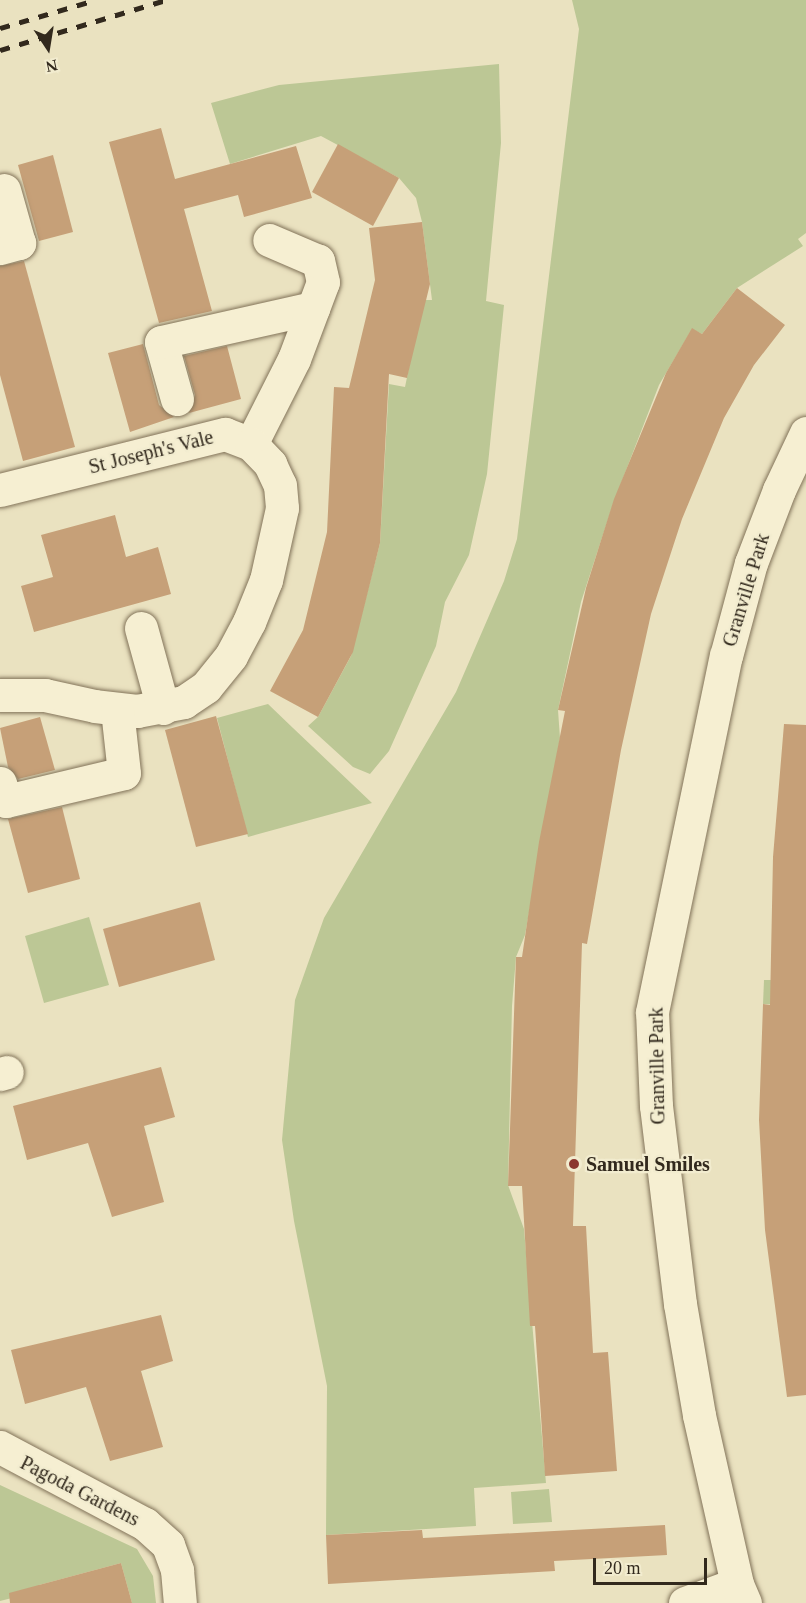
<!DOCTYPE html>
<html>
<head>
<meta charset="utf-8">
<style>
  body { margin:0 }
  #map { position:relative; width:806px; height:1603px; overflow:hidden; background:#eae2c0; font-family:Georgia,serif }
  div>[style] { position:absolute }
  .green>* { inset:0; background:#bcc795 }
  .building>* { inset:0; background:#c6a078 }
  .roads { filter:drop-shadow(0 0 2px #827359) drop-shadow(0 0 2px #827359) }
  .minor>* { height:33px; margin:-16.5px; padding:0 16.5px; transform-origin:16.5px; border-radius:16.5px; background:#f6efd2 }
  .rail>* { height:4.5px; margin-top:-2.25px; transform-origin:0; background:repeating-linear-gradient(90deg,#32291d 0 10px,transparent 0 20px) }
  .dots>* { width:16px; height:16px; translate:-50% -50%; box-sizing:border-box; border:3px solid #f2eccf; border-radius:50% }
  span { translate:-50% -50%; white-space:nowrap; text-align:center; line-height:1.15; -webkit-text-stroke:4.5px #f2eccf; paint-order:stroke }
  .street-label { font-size:20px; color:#32291d }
  .poi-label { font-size:20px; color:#32291d; font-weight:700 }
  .left { translate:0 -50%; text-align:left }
  .north { position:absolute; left:18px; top:18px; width:60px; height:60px; -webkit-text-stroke:4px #f2eccf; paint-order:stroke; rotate:168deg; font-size:16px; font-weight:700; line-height:24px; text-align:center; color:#32291d }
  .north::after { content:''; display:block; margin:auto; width:21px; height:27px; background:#32291d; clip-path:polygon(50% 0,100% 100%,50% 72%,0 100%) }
  .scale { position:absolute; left:593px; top:1558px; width:114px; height:27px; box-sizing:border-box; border:3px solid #32291d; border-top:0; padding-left:8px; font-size:18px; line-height:21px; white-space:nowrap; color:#32291d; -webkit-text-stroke:4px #f2eccf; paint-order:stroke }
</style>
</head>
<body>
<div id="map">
  <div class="green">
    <i style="clip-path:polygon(572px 0,806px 0,806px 233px,798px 239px,803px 246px,737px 288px,702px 334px,692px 329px,659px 385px,613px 504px,581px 602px,558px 710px,560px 738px,525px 935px,516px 957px,512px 1006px,508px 1185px,524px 1229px,546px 1483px,474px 1488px,476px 1526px,326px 1535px,327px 1386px,294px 1221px,282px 1140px,295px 1000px,324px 918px,456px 692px,504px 581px,517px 539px,579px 29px)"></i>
    <i style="clip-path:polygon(499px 64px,501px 143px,486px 301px,504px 305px,487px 474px,469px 555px,445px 602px,436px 646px,389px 751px,370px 774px,353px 767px,308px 726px,318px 717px,351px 656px,380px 543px,389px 384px,405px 387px,423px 300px,432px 300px,422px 222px,416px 198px,399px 178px,321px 136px,230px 164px,211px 103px,279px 85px)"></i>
    <i style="clip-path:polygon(268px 704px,293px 728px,372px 803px,248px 837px,217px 718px)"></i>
    <i style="clip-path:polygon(89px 917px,109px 985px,44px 1003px,25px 936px)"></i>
    <i style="clip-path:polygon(764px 980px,806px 980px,806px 1006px,763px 1004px)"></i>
    <i style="clip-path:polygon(0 1485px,137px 1549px,153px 1576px,156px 1603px,132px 1603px,121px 1563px,39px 1585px,40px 1591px,0 1601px)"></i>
    <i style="clip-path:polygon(549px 1489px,552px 1522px,513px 1524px,511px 1492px)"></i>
  </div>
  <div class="building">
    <i style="clip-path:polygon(161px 128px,175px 179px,296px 146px,312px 198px,244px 217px,238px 195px,184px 209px,212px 311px,159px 323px,109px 142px)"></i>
    <i style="clip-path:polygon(338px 144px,399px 178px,373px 226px,312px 192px)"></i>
    <i style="clip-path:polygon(53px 155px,73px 232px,39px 241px,18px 165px)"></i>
    <i style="clip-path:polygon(422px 222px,430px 284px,407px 378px,389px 374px,380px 543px,353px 652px,318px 717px,270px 691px,303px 630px,327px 532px,334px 387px,349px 388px,375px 280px,369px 228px)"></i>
    <i style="clip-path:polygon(24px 261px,75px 447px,23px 461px,0 375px,0 266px)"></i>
    <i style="clip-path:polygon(737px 288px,785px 325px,754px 365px,724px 418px,682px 519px,651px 614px,621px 750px,587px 944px,582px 943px,573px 1226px,586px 1226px,593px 1353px,608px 1352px,617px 1471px,545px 1476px,535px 1326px,530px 1326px,522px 1186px,508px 1186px,516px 957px,522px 957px,539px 842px,565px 711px,558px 710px,586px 588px,614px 499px,666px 373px,692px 328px,702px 334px)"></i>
    <i style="clip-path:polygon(143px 344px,159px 405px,174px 417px,130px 432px,108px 353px)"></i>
    <i style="clip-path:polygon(227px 346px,241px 399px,189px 413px,195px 395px,184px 356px)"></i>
    <i style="clip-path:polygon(115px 515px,126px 557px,158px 547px,171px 594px,34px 632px,21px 586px,53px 577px,41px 535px)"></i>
    <i style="clip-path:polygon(216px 716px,248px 834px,196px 847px,165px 730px)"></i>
    <i style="clip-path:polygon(40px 717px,55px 770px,18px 779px,8px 767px,0 728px)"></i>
    <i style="clip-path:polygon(784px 724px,806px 725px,806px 1395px,787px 1397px,765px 1230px,759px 1120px,763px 1004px,770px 1005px,773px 857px)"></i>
    <i style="clip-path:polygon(62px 807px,80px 879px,28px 893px,8px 819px)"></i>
    <i style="clip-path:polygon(200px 902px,215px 960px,119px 987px,103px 929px)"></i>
    <i style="clip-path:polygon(161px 1067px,175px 1117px,144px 1126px,164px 1202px,112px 1217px,88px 1143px,27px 1160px,13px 1106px)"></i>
    <i style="clip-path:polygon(161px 1315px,173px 1361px,141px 1371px,163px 1447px,110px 1461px,86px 1387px,25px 1404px,11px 1350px)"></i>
    <i style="clip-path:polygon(665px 1525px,667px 1555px,554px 1561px,555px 1571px,328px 1584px,326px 1535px,422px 1530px,423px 1538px)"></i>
    <i style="clip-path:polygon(121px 1563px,132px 1603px,10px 1603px,9px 1593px)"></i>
  </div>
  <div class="roads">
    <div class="minor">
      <i style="left:0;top:248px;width:20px;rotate:-15deg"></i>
      <i style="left:19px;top:243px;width:55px;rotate:-105.8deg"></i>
      <i style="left:177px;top:399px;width:59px;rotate:-105.7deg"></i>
      <i style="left:161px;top:342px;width:156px;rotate:-12.6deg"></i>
      <i style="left:251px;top:444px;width:95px;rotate:-63.2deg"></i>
      <i style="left:294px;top:359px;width:82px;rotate:-69.4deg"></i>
      <i style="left:323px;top:282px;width:22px;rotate:-103deg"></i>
      <i style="left:318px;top:261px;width:53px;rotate:-156.8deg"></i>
      <i style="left:0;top:490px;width:232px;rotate:-14deg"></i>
      <i style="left:225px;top:434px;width:28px;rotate:21deg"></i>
      <i style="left:251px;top:444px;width:28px;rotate:46deg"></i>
      <i style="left:270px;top:464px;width:23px;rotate:65deg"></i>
      <i style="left:280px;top:485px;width:23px;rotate:85deg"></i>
      <i style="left:282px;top:508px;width:74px;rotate:102.5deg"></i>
      <i style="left:266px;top:580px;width:45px;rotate:112deg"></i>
      <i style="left:249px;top:622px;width:38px;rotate:118deg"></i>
      <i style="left:231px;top:656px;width:40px;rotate:129deg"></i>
      <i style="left:206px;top:687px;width:27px;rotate:146deg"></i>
      <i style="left:184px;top:702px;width:48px;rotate:169.2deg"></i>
      <i style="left:137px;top:711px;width:42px;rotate:-173.2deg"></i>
      <i style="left:95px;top:706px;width:51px;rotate:-167.6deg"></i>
      <i style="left:45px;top:695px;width:45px;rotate:180deg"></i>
      <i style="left:141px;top:628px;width:83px;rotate:74.6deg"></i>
      <i style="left:0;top:783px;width:19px;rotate:72deg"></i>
      <i style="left:6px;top:801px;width:121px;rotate:-13.3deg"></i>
      <i style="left:124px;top:773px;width:63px;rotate:-96.3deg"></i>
      <i style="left:0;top:1074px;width:7px;rotate:-16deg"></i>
      <i style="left:0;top:1447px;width:164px;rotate:28deg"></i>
      <i style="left:145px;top:1524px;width:31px;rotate:42deg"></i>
      <i style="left:168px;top:1545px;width:27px;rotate:70deg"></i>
      <i style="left:177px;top:1570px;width:33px;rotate:85deg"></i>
      <i style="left:685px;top:1603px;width:55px;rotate:-20.1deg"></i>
      <i style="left:745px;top:1603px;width:21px;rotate:-113deg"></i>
      <i style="left:737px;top:1584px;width:173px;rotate:-102.7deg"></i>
      <i style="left:699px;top:1415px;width:113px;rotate:-99.7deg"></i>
      <i style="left:680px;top:1304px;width:199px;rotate:-96.9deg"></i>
      <i style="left:656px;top:1106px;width:94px;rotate:-92.4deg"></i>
      <i style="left:652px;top:1012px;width:364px;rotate:-78.3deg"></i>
      <i style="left:726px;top:656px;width:96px;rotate:-75deg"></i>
      <i style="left:751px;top:563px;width:78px;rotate:-69deg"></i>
      <i style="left:779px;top:490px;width:63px;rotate:-64.7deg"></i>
    </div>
  </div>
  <div class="rail">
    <i style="left:0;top:28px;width:99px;rotate:-16.4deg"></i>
    <i style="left:0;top:50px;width:173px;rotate:-16.8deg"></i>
  </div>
  <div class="dots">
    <i style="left:574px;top:1164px;background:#8c372e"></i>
  </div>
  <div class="street-label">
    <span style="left:151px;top:452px;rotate:-14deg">St Joseph's Vale</span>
    <span style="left:746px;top:590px;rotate:-73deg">Granville Park</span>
    <span style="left:657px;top:1066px;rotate:-91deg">Granville Park</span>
    <span style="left:80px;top:1491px;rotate:27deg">Pagoda Gardens</span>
  </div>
  <div class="poi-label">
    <span class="left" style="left:586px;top:1164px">Samuel Smiles</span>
  </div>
  <div class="north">N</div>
  <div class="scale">20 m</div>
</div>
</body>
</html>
